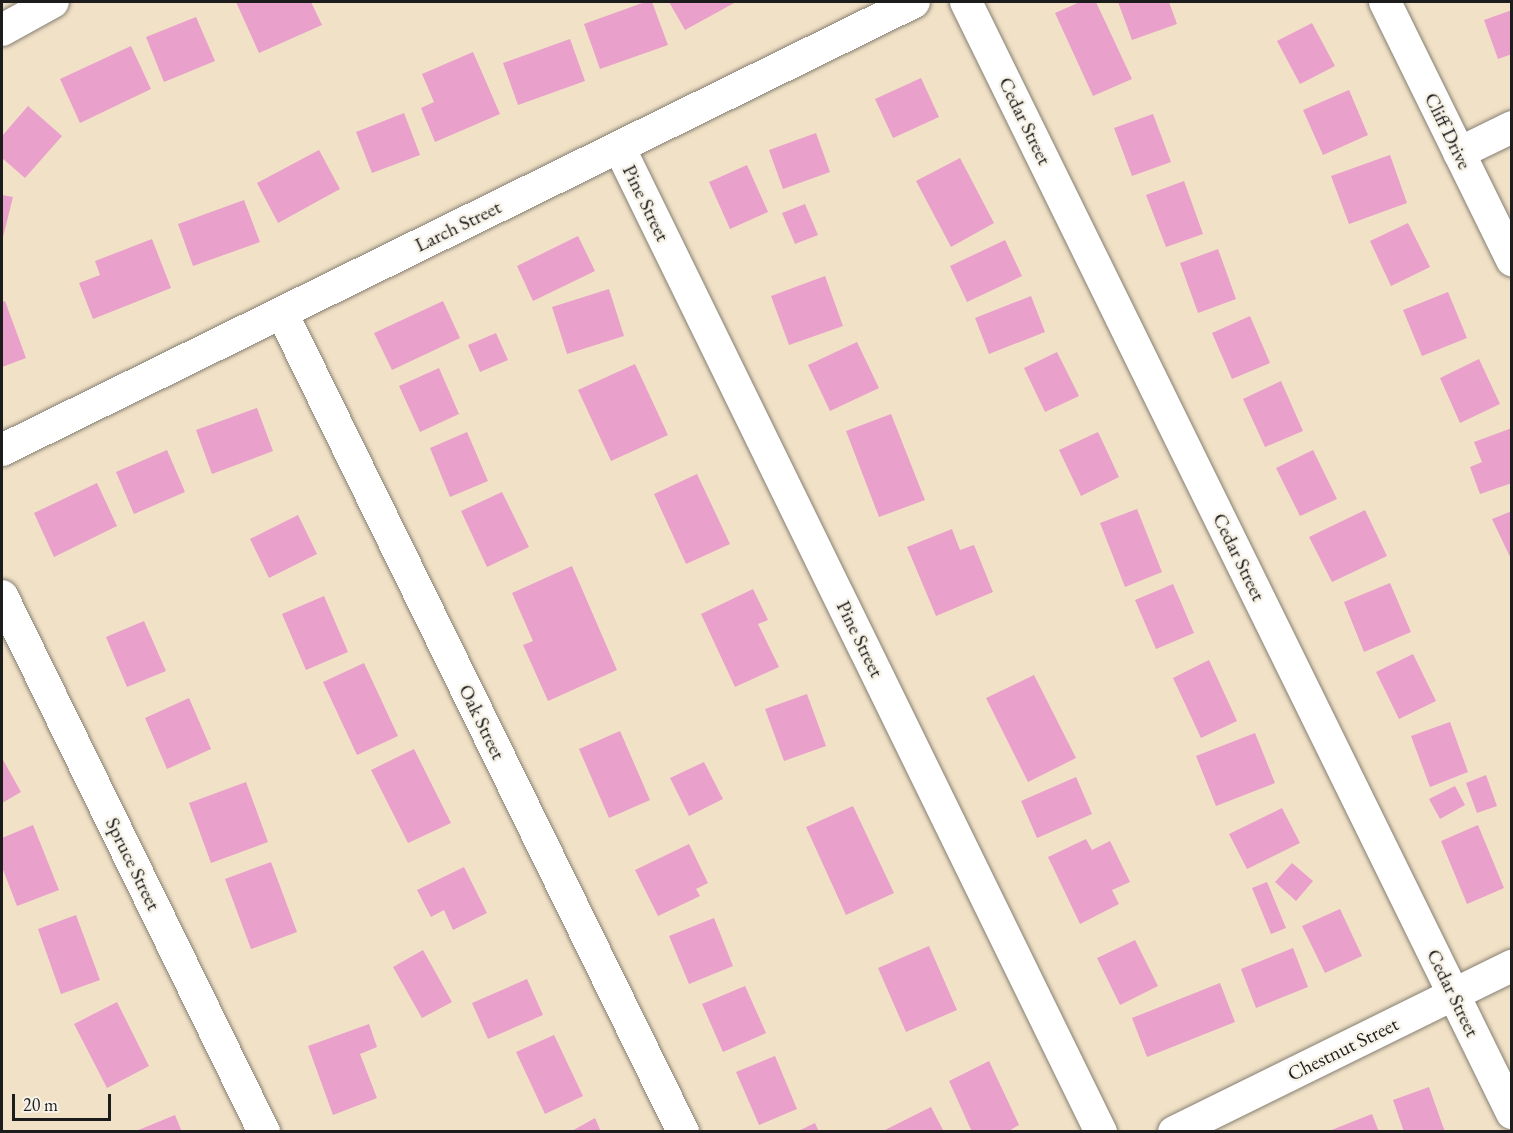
<!DOCTYPE html>
<html>
<head>
<meta charset="utf-8">
<style>
  body { margin:0 }
  #map { position:relative; width:1513px; height:1133px; overflow:hidden; background:#f1e2c7; font-family:"EB Garamond",serif }
  div>[style] { position:absolute }
  .building>* { inset:0; background:#e9a0cb }
  .roads { filter:drop-shadow(0 0 2px #867f72) drop-shadow(0 0 2px #867f72) }
  .minor>* { height:32px; margin:-16px; padding:0 16px; transform-origin:16px; border-radius:16px; background:#fff }
  span { translate:-50% -50%; white-space:nowrap; text-align:center; line-height:1.15; -webkit-text-stroke:5px #f7f3e8; paint-order:stroke }
  .street-label { font-size:20px; color:#1c1c1c }
  .frame { position:absolute; inset:0; border:3px solid #1c1c1c; pointer-events:none }
  .scale { position:absolute; left:12px; top:1094px; width:99px; height:27px; box-sizing:border-box; border:3px solid #1c1c1c; border-top:0; padding-left:8px; font-size:18px; line-height:21px; white-space:nowrap; color:#1c1c1c; -webkit-text-stroke:4px #f7f3e8; paint-order:stroke }
</style>
</head>
<body>
<div id="map">
  <div class="building">
    <i style="clip-path:polygon(236px 2px,311px 2px,322px 25px,259px 53px)"></i>
    <i style="clip-path:polygon(645px 2px,652px 2px,668px 45px,600px 69px,584px 24px)"></i>
    <i style="clip-path:polygon(669px 2px,736px 2px,685px 30px)"></i>
    <i style="clip-path:polygon(1080px 2px,1096px 2px,1132px 79px,1093px 96px,1055px 13px)"></i>
    <i style="clip-path:polygon(1118px 2px,1169px 2px,1177px 24px,1132px 40px)"></i>
    <i style="clip-path:polygon(1512px 10px,1512px 54px,1498px 59px,1484px 20px)"></i>
    <i style="clip-path:polygon(196px 17px,215px 61px,164px 82px,146px 37px)"></i>
    <i style="clip-path:polygon(1312px 23px,1335px 66px,1300px 84px,1277px 41px)"></i>
    <i style="clip-path:polygon(570px 39px,585px 81px,518px 105px,503px 63px)"></i>
    <i style="clip-path:polygon(131px 46px,151px 89px,80px 123px,60px 79px)"></i>
    <i style="clip-path:polygon(473px 52px,500px 114px,435px 142px,421px 108px,434px 102px,422px 74px)"></i>
    <i style="clip-path:polygon(921px 78px,939px 117px,893px 138px,875px 99px)"></i>
    <i style="clip-path:polygon(1349px 90px,1368px 135px,1323px 155px,1303px 110px)"></i>
    <i style="clip-path:polygon(28px 106px,62px 136px,25px 178px,2px 158px,2px 136px)"></i>
    <i style="clip-path:polygon(404px 113px,420px 155px,372px 173px,356px 132px)"></i>
    <i style="clip-path:polygon(1153px 114px,1171px 162px,1132px 176px,1114px 128px)"></i>
    <i style="clip-path:polygon(816px 133px,830px 172px,783px 189px,769px 150px)"></i>
    <i style="clip-path:polygon(319px 150px,340px 189px,278px 223px,257px 183px)"></i>
    <i style="clip-path:polygon(1390px 155px,1407px 203px,1349px 224px,1331px 176px)"></i>
    <i style="clip-path:polygon(960px 158px,994px 223px,951px 247px,916px 181px)"></i>
    <i style="clip-path:polygon(747px 165px,768px 212px,730px 229px,709px 182px)"></i>
    <i style="clip-path:polygon(1184px 181px,1203px 234px,1166px 247px,1146px 195px)"></i>
    <i style="clip-path:polygon(2px 195px,13px 197px,2px 241px)"></i>
    <i style="clip-path:polygon(244px 200px,260px 242px,193px 266px,178px 224px)"></i>
    <i style="clip-path:polygon(805px 204px,818px 235px,795px 244px,782px 213px)"></i>
    <i style="clip-path:polygon(1408px 223px,1430px 267px,1391px 286px,1370px 241px)"></i>
    <i style="clip-path:polygon(578px 236px,595px 271px,533px 301px,517px 266px)"></i>
    <i style="clip-path:polygon(152px 239px,171px 288px,93px 319px,79px 283px,100px 275px,95px 261px)"></i>
    <i style="clip-path:polygon(1005px 240px,1022px 276px,967px 302px,950px 266px)"></i>
    <i style="clip-path:polygon(1218px 249px,1236px 299px,1198px 313px,1180px 263px)"></i>
    <i style="clip-path:polygon(825px 276px,843px 326px,789px 345px,771px 296px)"></i>
    <i style="clip-path:polygon(609px 289px,624px 336px,567px 354px,552px 307px)"></i>
    <i style="clip-path:polygon(1448px 292px,1467px 338px,1422px 356px,1403px 310px)"></i>
    <i style="clip-path:polygon(1031px 296px,1045px 332px,989px 354px,975px 318px)"></i>
    <i style="clip-path:polygon(5px 301px,26px 358px,2px 367px,2px 302px)"></i>
    <i style="clip-path:polygon(443px 301px,460px 338px,392px 370px,374px 333px)"></i>
    <i style="clip-path:polygon(1250px 316px,1270px 363px,1232px 379px,1212px 333px)"></i>
    <i style="clip-path:polygon(496px 333px,508px 360px,480px 372px,468px 345px)"></i>
    <i style="clip-path:polygon(857px 342px,879px 388px,830px 411px,808px 365px)"></i>
    <i style="clip-path:polygon(1057px 352px,1079px 396px,1045px 412px,1024px 368px)"></i>
    <i style="clip-path:polygon(1479px 359px,1500px 404px,1460px 423px,1440px 378px)"></i>
    <i style="clip-path:polygon(635px 364px,668px 435px,611px 461px,578px 390px)"></i>
    <i style="clip-path:polygon(439px 368px,459px 414px,420px 432px,399px 386px)"></i>
    <i style="clip-path:polygon(1281px 381px,1303px 431px,1265px 447px,1243px 399px)"></i>
    <i style="clip-path:polygon(257px 408px,273px 451px,212px 474px,196px 430px)"></i>
    <i style="clip-path:polygon(891px 414px,925px 500px,879px 517px,846px 431px)"></i>
    <i style="clip-path:polygon(1512px 428px,1512px 483px,1480px 494px,1470px 467px,1482px 462px,1474px 442px)"></i>
    <i style="clip-path:polygon(467px 432px,488px 481px,450px 497px,430px 448px)"></i>
    <i style="clip-path:polygon(1098px 432px,1119px 477px,1081px 496px,1059px 450px)"></i>
    <i style="clip-path:polygon(167px 450px,185px 492px,134px 514px,116px 472px)"></i>
    <i style="clip-path:polygon(1313px 450px,1337px 499px,1300px 516px,1276px 468px)"></i>
    <i style="clip-path:polygon(697px 474px,730px 544px,686px 564px,654px 494px)"></i>
    <i style="clip-path:polygon(97px 483px,117px 526px,54px 557px,34px 513px)"></i>
    <i style="clip-path:polygon(502px 492px,529px 547px,487px 567px,461px 511px)"></i>
    <i style="clip-path:polygon(1137px 509px,1162px 572px,1125px 587px,1100px 523px)"></i>
    <i style="clip-path:polygon(1365px 510px,1387px 556px,1332px 582px,1309px 537px)"></i>
    <i style="clip-path:polygon(1512px 511px,1512px 561px,1492px 519px)"></i>
    <i style="clip-path:polygon(298px 515px,317px 554px,269px 578px,250px 539px)"></i>
    <i style="clip-path:polygon(952px 529px,960px 550px,974px 545px,993px 592px,936px 616px,907px 547px)"></i>
    <i style="clip-path:polygon(572px 566px,617px 670px,548px 701px,523px 645px,533px 641px,512px 593px)"></i>
    <i style="clip-path:polygon(1390px 583px,1411px 632px,1364px 652px,1344px 602px)"></i>
    <i style="clip-path:polygon(1173px 584px,1194px 633px,1156px 649px,1135px 600px)"></i>
    <i style="clip-path:polygon(753px 589px,768px 620px,758px 624px,779px 667px,735px 687px,701px 614px)"></i>
    <i style="clip-path:polygon(324px 596px,348px 652px,306px 670px,282px 614px)"></i>
    <i style="clip-path:polygon(144px 621px,166px 671px,127px 687px,106px 637px)"></i>
    <i style="clip-path:polygon(1413px 654px,1436px 701px,1399px 719px,1376px 672px)"></i>
    <i style="clip-path:polygon(1209px 660px,1237px 721px,1201px 738px,1173px 678px)"></i>
    <i style="clip-path:polygon(364px 663px,398px 736px,357px 755px,323px 682px)"></i>
    <i style="clip-path:polygon(1034px 675px,1076px 758px,1028px 782px,986px 698px)"></i>
    <i style="clip-path:polygon(807px 694px,826px 746px,784px 761px,765px 709px)"></i>
    <i style="clip-path:polygon(189px 698px,211px 749px,167px 769px,145px 718px)"></i>
    <i style="clip-path:polygon(1450px 722px,1468px 772px,1430px 787px,1411px 736px)"></i>
    <i style="clip-path:polygon(620px 731px,650px 800px,609px 818px,579px 749px)"></i>
    <i style="clip-path:polygon(1255px 733px,1275px 783px,1216px 806px,1196px 756px)"></i>
    <i style="clip-path:polygon(414px 749px,451px 823px,408px 843px,371px 770px)"></i>
    <i style="clip-path:polygon(2px 758px,21px 792px,2px 803px)"></i>
    <i style="clip-path:polygon(704px 762px,723px 799px,689px 816px,670px 778px)"></i>
    <i style="clip-path:polygon(1486px 775px,1497px 806px,1477px 813px,1466px 783px)"></i>
    <i style="clip-path:polygon(1076px 777px,1092px 814px,1037px 838px,1021px 801px)"></i>
    <i style="clip-path:polygon(246px 782px,268px 842px,211px 863px,189px 803px)"></i>
    <i style="clip-path:polygon(1455px 786px,1465px 805px,1440px 819px,1429px 799px)"></i>
    <i style="clip-path:polygon(853px 806px,894px 893px,846px 915px,806px 827px)"></i>
    <i style="clip-path:polygon(1282px 808px,1300px 843px,1247px 869px,1229px 834px)"></i>
    <i style="clip-path:polygon(33px 825px,59px 890px,17px 906px,2px 867px,2px 838px)"></i>
    <i style="clip-path:polygon(1478px 825px,1504px 888px,1467px 904px,1441px 841px)"></i>
    <i style="clip-path:polygon(1086px 839px,1092px 850px,1110px 841px,1130px 882px,1112px 890px,1119px 904px,1080px 924px,1048px 857px)"></i>
    <i style="clip-path:polygon(689px 844px,708px 883px,696px 889px,700px 896px,658px 916px,635px 870px)"></i>
    <i style="clip-path:polygon(271px 862px,297px 932px,251px 949px,225px 879px)"></i>
    <i style="clip-path:polygon(1292px 863px,1313px 881px,1296px 901px,1275px 882px)"></i>
    <i style="clip-path:polygon(464px 867px,487px 913px,453px 930px,444px 910px,431px 917px,417px 890px)"></i>
    <i style="clip-path:polygon(1267px 882px,1286px 928px,1271px 934px,1252px 888px)"></i>
    <i style="clip-path:polygon(1340px 909px,1362px 956px,1325px 973px,1302px 926px)"></i>
    <i style="clip-path:polygon(76px 915px,100px 980px,61px 994px,38px 929px)"></i>
    <i style="clip-path:polygon(714px 918px,733px 966px,689px 984px,669px 936px)"></i>
    <i style="clip-path:polygon(1135px 940px,1158px 986px,1120px 1005px,1097px 958px)"></i>
    <i style="clip-path:polygon(929px 946px,957px 1010px,906px 1032px,878px 968px)"></i>
    <i style="clip-path:polygon(1293px 948px,1308px 987px,1256px 1008px,1241px 969px)"></i>
    <i style="clip-path:polygon(423px 950px,452px 1002px,422px 1018px,393px 967px)"></i>
    <i style="clip-path:polygon(527px 979px,543px 1015px,488px 1039px,472px 1003px)"></i>
    <i style="clip-path:polygon(1220px 983px,1235px 1022px,1147px 1057px,1132px 1018px)"></i>
    <i style="clip-path:polygon(745px 986px,766px 1033px,723px 1052px,702px 1004px)"></i>
    <i style="clip-path:polygon(117px 1002px,149px 1066px,107px 1088px,74px 1024px)"></i>
    <i style="clip-path:polygon(369px 1024px,377px 1047px,360px 1054px,377px 1098px,333px 1115px,308px 1046px)"></i>
    <i style="clip-path:polygon(554px 1035px,583px 1096px,545px 1114px,516px 1052px)"></i>
    <i style="clip-path:polygon(775px 1056px,797px 1109px,759px 1125px,736px 1072px)"></i>
    <i style="clip-path:polygon(989px 1061px,1019px 1125px,1007px 1132px,972px 1132px,949px 1081px)"></i>
    <i style="clip-path:polygon(1429px 1087px,1445px 1132px,1404px 1132px,1393px 1100px)"></i>
    <i style="clip-path:polygon(931px 1107px,944px 1132px,881px 1132px)"></i>
    <i style="clip-path:polygon(1372px 1114px,1379px 1132px,1329px 1132px,1329px 1131px)"></i>
    <i style="clip-path:polygon(175px 1115px,182px 1132px,136px 1132px,136px 1131px)"></i>
    <i style="clip-path:polygon(595px 1118px,601px 1132px,570px 1132px)"></i>
    <i style="clip-path:polygon(815px 1123px,819px 1132px,796px 1132px)"></i>
  </div>
  <div class="roads">
    <div class="minor">
      <i style="left:966px;top:2px;width:1238px;rotate:63.83deg"></i>
      <i style="left:1385px;top:2px;width:288px;rotate:63.8deg"></i>
      <i style="left:2px;top:30px;width:58px;rotate:-28.8deg"></i>
      <i style="left:619px;top:147px;width:1097px;rotate:63.93deg"></i>
      <i style="left:1459px;top:153px;width:59px;rotate:-26.1deg"></i>
      <i style="left:282px;top:313px;width:912px;rotate:63.91deg"></i>
      <i style="left:2px;top:450px;width:1016px;rotate:-26.16deg"></i>
      <i style="left:2px;top:596px;width:597px;rotate:63.95deg"></i>
      <i style="left:1174px;top:1132px;width:377px;rotate:-26.2deg"></i>
    </div>
  </div>
  <div class="street-label">
    <span style="left:1025px;top:121px;rotate:64deg">Cedar Street</span>
    <span style="left:1448px;top:131px;rotate:64deg">Cliff Drive</span>
    <span style="left:646px;top:203px;rotate:64deg">Pine Street</span>
    <span style="left:458px;top:226px;rotate:-26deg">Larch Street</span>
    <span style="left:1239px;top:557px;rotate:64deg">Cedar Street</span>
    <span style="left:860px;top:639px;rotate:64deg">Pine Street</span>
    <span style="left:482px;top:722px;rotate:64deg">Oak Street</span>
    <span style="left:133px;top:864px;rotate:64deg">Spruce Street</span>
    <span style="left:1453px;top:993px;rotate:64deg">Cedar Street</span>
    <span style="left:1343px;top:1049px;rotate:-26deg">Chestnut Street</span>
  </div>
  <div class="frame"></div>
  <div class="scale">20 m</div>
</div>
</body>
</html>
